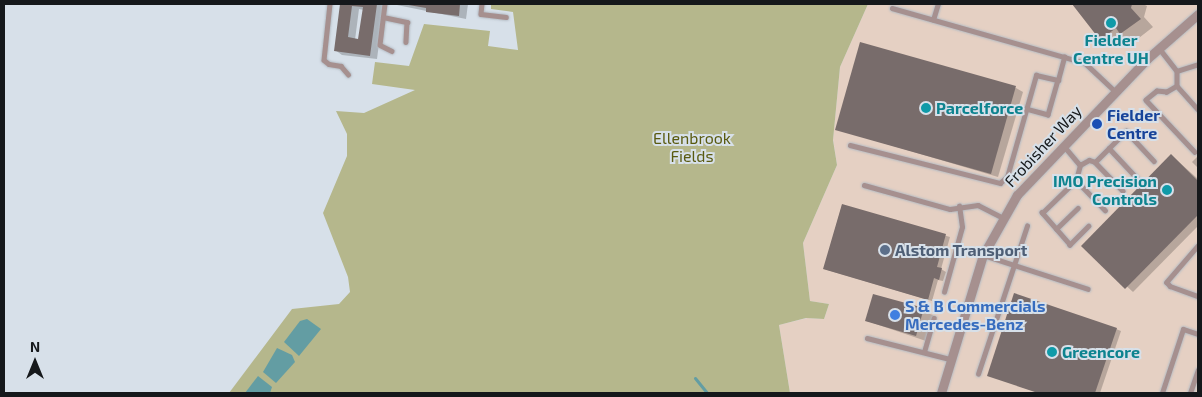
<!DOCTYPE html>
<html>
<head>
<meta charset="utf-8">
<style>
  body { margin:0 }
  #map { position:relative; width:1202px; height:397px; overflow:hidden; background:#d7e0e9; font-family:"Exo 2",sans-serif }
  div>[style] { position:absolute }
  .industrial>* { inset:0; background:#e5d0c3 }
  .green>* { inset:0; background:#b5b78c }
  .water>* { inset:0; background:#639da3 }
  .shadow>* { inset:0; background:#0003 }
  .stream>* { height:3px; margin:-1.5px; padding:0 1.5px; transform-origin:1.5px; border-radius:1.5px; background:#639da3 }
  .building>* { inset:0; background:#786c6b }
  .roads { filter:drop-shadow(0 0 1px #b4bcc4) drop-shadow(0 0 1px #b4bcc4) }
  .service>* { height:4.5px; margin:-2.25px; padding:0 2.25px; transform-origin:2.25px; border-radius:2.25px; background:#a6908f }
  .minor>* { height:9px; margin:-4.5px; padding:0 4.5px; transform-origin:4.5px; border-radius:4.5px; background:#a6908f }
  .dots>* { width:14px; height:14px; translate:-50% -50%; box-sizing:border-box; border:2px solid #d7e0e9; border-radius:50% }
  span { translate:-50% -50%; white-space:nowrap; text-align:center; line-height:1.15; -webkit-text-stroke:4px #d7e0e9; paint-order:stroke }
  .culture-label { font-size:16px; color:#0d838f; font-weight:700 }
  .left { translate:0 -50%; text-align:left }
  .right { translate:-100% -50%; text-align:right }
  .transit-label { font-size:16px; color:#164399; font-weight:700 }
  .park-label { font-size:16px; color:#595a10 }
  .street-label { font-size:16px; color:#15181b }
  .service-label { font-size:16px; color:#4e5e75; font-weight:700 }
  .shop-label { font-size:16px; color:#366cbe; font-weight:700 }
  .frame { position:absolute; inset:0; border:5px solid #15181b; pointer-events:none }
  .north { position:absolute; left:10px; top:337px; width:50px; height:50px; -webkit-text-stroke:4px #d7e0e9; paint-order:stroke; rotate:0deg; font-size:14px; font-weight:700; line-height:20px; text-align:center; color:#15181b }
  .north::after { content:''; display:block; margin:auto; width:18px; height:22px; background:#15181b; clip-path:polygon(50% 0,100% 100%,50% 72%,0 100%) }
</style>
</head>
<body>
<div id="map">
  <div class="industrial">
    <i style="clip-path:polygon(868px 4px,1198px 4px,1198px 393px,790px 393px,779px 325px,807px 318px,824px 319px,829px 304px,810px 301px,803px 243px,837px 165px,833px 139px,840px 67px)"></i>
  </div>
  <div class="green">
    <i style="clip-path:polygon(491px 4px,868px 4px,840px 67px,833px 140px,837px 165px,803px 243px,810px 301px,829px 304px,824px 319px,806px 318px,779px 325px,790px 393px,229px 393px,292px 309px,339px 304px,350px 292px,348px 277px,323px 213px,347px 156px,347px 134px,336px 111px,364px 113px,415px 90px,372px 84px,375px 62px,409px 66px,424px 24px,490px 31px,488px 46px,518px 50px,513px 12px,491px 9px)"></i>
  </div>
  <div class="water">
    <i style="clip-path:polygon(307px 319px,321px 329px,299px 356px,284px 342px,300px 321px)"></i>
    <i style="clip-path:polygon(277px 348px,292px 355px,295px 362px,276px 383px,263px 372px)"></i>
    <i style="clip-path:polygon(258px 376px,272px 387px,270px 393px,245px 393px)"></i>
  </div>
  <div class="shadow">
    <i style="clip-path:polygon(evenodd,341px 4px,384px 4px,377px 59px,342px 55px,335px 50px,341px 4px,359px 9px,364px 10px,359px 40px,355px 40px,359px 9px)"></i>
    <i style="clip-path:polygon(392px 4px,468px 4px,466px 19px)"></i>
    <i style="clip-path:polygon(1074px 4px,1143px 4px,1147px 6px,1144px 17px,1153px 27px,1135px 41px,1127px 37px,1114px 47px,1100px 39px)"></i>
    <i style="clip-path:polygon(1016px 88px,1023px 92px,998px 177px,836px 129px)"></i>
    <i style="clip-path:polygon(1171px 155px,1198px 179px,1198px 226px,1133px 292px,1083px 246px)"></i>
    <i style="clip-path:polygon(1198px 156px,1198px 168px,1192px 162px)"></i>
    <i style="clip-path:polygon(842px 205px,950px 237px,941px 269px,946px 272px,943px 281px,938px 280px,932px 301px,824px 269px)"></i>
    <i style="clip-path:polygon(874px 296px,933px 315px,926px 341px,867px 321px)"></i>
    <i style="clip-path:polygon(1116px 329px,1121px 331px,1100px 393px,1039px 393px,988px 375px)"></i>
  </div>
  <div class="stream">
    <i style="left:695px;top:378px;width:19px;rotate:51deg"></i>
  </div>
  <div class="building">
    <i style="clip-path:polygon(evenodd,340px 4px,377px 4px,370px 56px,334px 51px,340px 4px,352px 6px,363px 7px,358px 39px,348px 37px,352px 6px)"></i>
    <i style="clip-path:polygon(403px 4px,460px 4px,459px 16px,426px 12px,426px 8px)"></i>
    <i style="clip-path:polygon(1072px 4px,1132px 4px,1131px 8px,1141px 19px,1120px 34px,1116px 28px,1100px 40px)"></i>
    <i style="clip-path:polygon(860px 42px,1016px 86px,991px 174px,835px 130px)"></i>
    <i style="clip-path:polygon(1171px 154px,1198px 181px,1198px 215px,1125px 289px,1081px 246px)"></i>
    <i style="clip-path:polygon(842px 204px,946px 234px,937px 267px,942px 268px,939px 280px,934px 278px,928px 300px,823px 269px)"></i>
    <i style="clip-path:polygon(1014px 293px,1117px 328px,1095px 393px,1038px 393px,987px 376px)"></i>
    <i style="clip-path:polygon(873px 294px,924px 308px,916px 336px,865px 321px)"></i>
  </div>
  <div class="roads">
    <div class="service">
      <i style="left:330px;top:4px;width:56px;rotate:96.1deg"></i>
      <i style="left:324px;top:60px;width:6px;rotate:39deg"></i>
      <i style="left:329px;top:64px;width:12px;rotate:9deg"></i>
      <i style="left:341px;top:66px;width:11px;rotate:49deg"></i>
      <i style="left:385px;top:4px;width:41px;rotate:97deg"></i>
      <i style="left:380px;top:45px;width:13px;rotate:27deg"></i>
      <i style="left:482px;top:4px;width:10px;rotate:96deg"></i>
      <i style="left:481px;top:14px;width:25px;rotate:7deg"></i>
      <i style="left:892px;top:8px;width:201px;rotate:15.9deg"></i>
      <i style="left:1085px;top:63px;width:42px;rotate:43.1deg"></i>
      <i style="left:383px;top:17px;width:25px;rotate:12deg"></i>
      <i style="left:407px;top:22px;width:20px;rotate:93deg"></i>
      <i style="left:933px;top:20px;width:17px;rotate:-73deg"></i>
      <i style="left:1159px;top:48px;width:29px;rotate:52deg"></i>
      <i style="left:1177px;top:71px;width:15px;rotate:90deg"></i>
      <i style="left:1177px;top:86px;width:31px;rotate:48deg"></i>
      <i style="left:1177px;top:71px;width:22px;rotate:-18deg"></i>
      <i style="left:1058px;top:80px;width:24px;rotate:-75deg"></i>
      <i style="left:1177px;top:86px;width:12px;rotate:149deg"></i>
      <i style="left:1167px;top:92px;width:10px;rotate:-174deg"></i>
      <i style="left:1157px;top:91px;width:14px;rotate:141deg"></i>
      <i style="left:1146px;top:100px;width:71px;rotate:46.7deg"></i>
      <i style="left:850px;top:145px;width:155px;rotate:14.2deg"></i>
      <i style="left:1000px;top:183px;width:9px;rotate:-41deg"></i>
      <i style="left:1007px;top:177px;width:106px;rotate:-74.1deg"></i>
      <i style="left:1036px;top:75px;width:23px;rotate:13deg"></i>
      <i style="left:1058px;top:80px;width:36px;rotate:106deg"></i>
      <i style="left:1048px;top:115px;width:23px;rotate:-165deg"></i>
      <i style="left:1064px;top:146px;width:25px;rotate:50deg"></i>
      <i style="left:1109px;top:148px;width:41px;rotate:47deg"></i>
      <i style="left:1095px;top:162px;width:44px;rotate:-45deg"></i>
      <i style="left:1126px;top:131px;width:41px;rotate:47deg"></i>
      <i style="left:1076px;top:180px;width:42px;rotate:46deg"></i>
      <i style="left:864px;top:185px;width:89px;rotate:15.6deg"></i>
      <i style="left:950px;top:209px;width:28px;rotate:-8deg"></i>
      <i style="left:978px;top:205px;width:27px;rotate:27deg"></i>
      <i style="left:1089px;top:226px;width:27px;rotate:135deg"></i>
      <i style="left:1070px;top:245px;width:43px;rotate:-131.2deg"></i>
      <i style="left:1042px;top:213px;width:47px;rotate:-44.1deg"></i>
      <i style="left:1076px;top:180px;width:16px;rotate:-75deg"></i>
      <i style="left:1080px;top:165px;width:10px;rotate:-29deg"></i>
      <i style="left:1089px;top:160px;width:6px;rotate:18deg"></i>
      <i style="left:1095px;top:162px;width:40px;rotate:46deg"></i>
      <i style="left:1056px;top:229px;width:30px;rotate:-44deg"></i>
      <i style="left:1198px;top:246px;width:48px;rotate:130.7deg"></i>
      <i style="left:1167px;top:282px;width:5px;rotate:53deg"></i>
      <i style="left:1170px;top:286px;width:30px;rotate:20deg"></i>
      <i style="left:983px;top:255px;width:110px;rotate:17.9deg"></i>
      <i style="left:944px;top:292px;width:67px;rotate:-74.5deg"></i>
      <i style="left:962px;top:227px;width:21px;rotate:-98deg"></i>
      <i style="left:867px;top:338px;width:86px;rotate:14.2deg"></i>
      <i style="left:924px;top:352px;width:35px;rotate:-74deg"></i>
      <i style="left:978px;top:374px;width:156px;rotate:-71.7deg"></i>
      <i style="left:1162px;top:393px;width:67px;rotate:-71.8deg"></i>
      <i style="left:1183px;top:329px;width:16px;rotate:18deg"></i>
      <i style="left:1190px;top:393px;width:24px;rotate:-71deg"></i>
    </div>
    <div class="minor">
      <i style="left:941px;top:393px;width:144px;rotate:-73.1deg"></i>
      <i style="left:983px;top:255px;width:69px;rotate:-60.5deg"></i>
      <i style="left:1017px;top:195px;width:188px;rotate:-46.3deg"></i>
      <i style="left:1147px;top:59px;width:68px;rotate:-41.4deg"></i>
    </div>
  </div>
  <div class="dots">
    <i style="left:1111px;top:23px;background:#0f9aa8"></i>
    <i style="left:926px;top:108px;background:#0f9aa8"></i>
    <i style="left:1097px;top:124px;background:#1a4fb4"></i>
    <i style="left:1167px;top:190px;background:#0f9aa8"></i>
    <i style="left:885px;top:250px;background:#5c6f8a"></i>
    <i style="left:895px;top:315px;background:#3f7fe0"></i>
    <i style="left:1052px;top:352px;background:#0f9aa8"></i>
  </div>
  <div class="culture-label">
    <span style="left:1111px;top:49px">Fielder<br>Centre UH</span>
    <span class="left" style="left:936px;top:108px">Parcelforce</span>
    <span class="right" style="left:1157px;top:190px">IMO Precision<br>Controls</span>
    <span class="left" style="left:1062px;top:352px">Greencore</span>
  </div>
  <div class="transit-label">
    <span class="left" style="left:1107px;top:124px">Fielder<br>Centre</span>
  </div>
  <div class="park-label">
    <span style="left:692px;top:147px">Ellenbrook<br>Fields</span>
  </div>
  <div class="street-label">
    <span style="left:1043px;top:146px;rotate:-47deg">Frobisher Way</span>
  </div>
  <div class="service-label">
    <span class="left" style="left:895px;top:250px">Alstom Transport</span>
  </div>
  <div class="shop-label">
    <span class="left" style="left:905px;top:315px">S &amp; B Commercials<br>Mercedes-Benz</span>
  </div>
  <div class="frame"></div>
  <div class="north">N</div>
</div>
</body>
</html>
